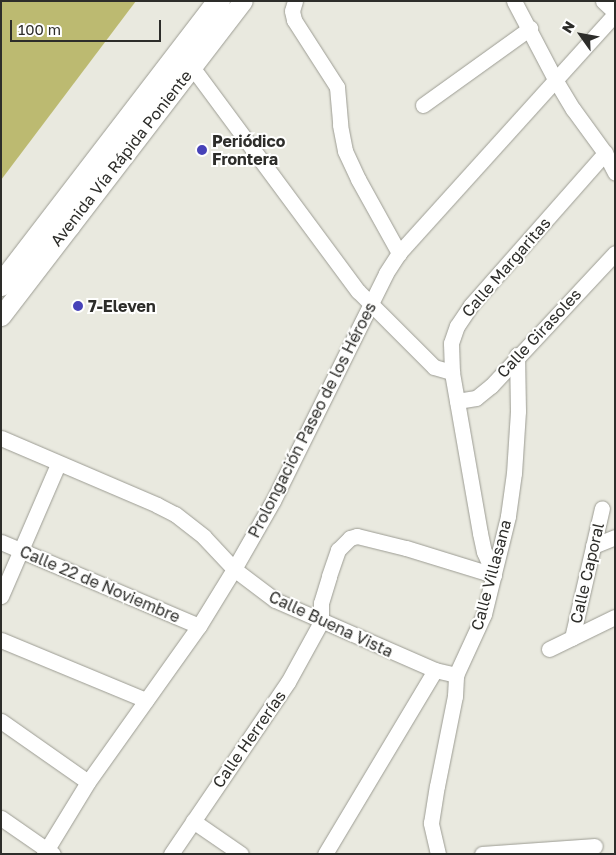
<!DOCTYPE html>
<html>
<head>
<meta charset="utf-8">
<style>
  body { margin:0 }
  #map { position:relative; width:616px; height:855px; overflow:hidden; background:#e9e9df; font-family:"Golos Text",sans-serif }
  div>[style] { position:absolute }
  .water>* { inset:0; background:#bcba71 }
  .roads { filter:drop-shadow(0 0 1px #9c9c93) drop-shadow(0 0 1px #9c9c93) }
  .minor>* { height:15px; margin:-7.5px; padding:0 7.5px; transform-origin:7.5px; border-radius:7.5px; background:#fff }
  .major>* { height:19px; margin:-9.5px; padding:0 9.5px; transform-origin:9.5px; border-radius:9.5px; background:#fff }
  .highway>* { height:22px; margin:-11px; padding:0 11px; transform-origin:11px; border-radius:11px; background:#fff }
  .dots>* { width:14px; height:14px; translate:-50% -50%; box-sizing:border-box; border:2px solid #fffffe; border-radius:50% }
  span { translate:-50% -50%; white-space:nowrap; text-align:center; line-height:1.15; -webkit-text-stroke:4px #fffffe; paint-order:stroke }
  .poi-label { font-size:16px; color:#2d2d2a; font-weight:700 }
  .left { translate:0 -50%; text-align:left }
  .street-label { font-size:16px; color:#2d2d2a }
  .frame { position:absolute; inset:0; border:2px solid #2d2d2a; pointer-events:none }
  .north { position:absolute; left:556px; top:10px; width:50px; height:50px; -webkit-text-stroke:4px #fffffe; paint-order:stroke; rotate:302deg; font-size:14px; font-weight:700; line-height:20px; text-align:center; color:#2d2d2a }
  .north::after { content:''; display:block; margin:auto; width:18px; height:22px; background:#2d2d2a; clip-path:polygon(50% 0,100% 100%,50% 72%,0 100%) }
  .scale { position:absolute; left:10px; top:20px; width:151px; height:22px; box-sizing:border-box; border:2px solid #2d2d2a; border-top:0; padding-left:6px; font-size:15px; line-height:18px; white-space:nowrap; color:#2d2d2a; -webkit-text-stroke:4px #fffffe; paint-order:stroke }
</style>
</head>
<body>
<div id="map">
  <div class="water">
    <i style="clip-path:polygon(1px 1px,136px 1px,1px 180px)"></i>
  </div>
  <div class="roads">
    <div class="minor">
      <i style="left:295px;top:1px;width:10px;rotate:107deg"></i>
      <i style="left:292px;top:11px;width:9px;rotate:77deg"></i>
      <i style="left:294px;top:20px;width:80px;rotate:57.3deg"></i>
      <i style="left:337px;top:87px;width:38px;rotate:85deg"></i>
      <i style="left:340px;top:125px;width:26px;rotate:79deg"></i>
      <i style="left:345px;top:151px;width:31px;rotate:65deg"></i>
      <i style="left:358px;top:179px;width:85px;rotate:61deg"></i>
      <i style="left:514px;top:1px;width:90px;rotate:62.3deg"></i>
      <i style="left:556px;top:81px;width:33px;rotate:59deg"></i>
      <i style="left:573px;top:109px;width:54px;rotate:54deg"></i>
      <i style="left:605px;top:153px;width:22px;rotate:63deg"></i>
      <i style="left:603px;top:1px;width:16px;rotate:43deg"></i>
      <i style="left:192px;top:67px;width:279px;rotate:53.5deg"></i>
      <i style="left:358px;top:291px;width:107px;rotate:45deg"></i>
      <i style="left:434px;top:367px;width:19px;rotate:16deg"></i>
      <i style="left:423px;top:105px;width:132px;rotate:-35.7deg"></i>
      <i style="left:457px;top:401px;width:19px;rotate:-9deg"></i>
      <i style="left:476px;top:398px;width:19px;rotate:-39deg"></i>
      <i style="left:491px;top:386px;width:182px;rotate:-47deg"></i>
      <i style="left:1px;top:438px;width:170px;rotate:23.2deg"></i>
      <i style="left:157px;top:505px;width:20px;rotate:27deg"></i>
      <i style="left:175px;top:514px;width:37px;rotate:38deg"></i>
      <i style="left:204px;top:537px;width:44px;rotate:46.8deg"></i>
      <i style="left:234px;top:569px;width:51px;rotate:37.1deg"></i>
      <i style="left:275px;top:600px;width:175px;rotate:23.6deg"></i>
      <i style="left:1px;top:542px;width:215px;rotate:23deg"></i>
      <i style="left:593px;top:546px;width:24px;rotate:-22deg"></i>
      <i style="left:494px;top:575px;width:25px;rotate:-113deg"></i>
      <i style="left:484px;top:552px;width:19px;rotate:-102deg"></i>
      <i style="left:480px;top:533px;width:163px;rotate:-99.9deg"></i>
      <i style="left:452px;top:372px;width:29px;rotate:-92deg"></i>
      <i style="left:451px;top:343px;width:18px;rotate:-71deg"></i>
      <i style="left:457px;top:326px;width:25px;rotate:-56deg"></i>
      <i style="left:471px;top:305px;width:203px;rotate:-48.6deg"></i>
      <i style="left:1px;top:596px;width:144px;rotate:-66.6deg"></i>
      <i style="left:572px;top:638px;width:133px;rotate:-77deg"></i>
      <i style="left:1px;top:640px;width:157px;rotate:22.5deg"></i>
      <i style="left:549px;top:649px;width:73px;rotate:-25.9deg"></i>
      <i style="left:1px;top:721px;width:106px;rotate:35deg"></i>
      <i style="left:1px;top:818px;width:63px;rotate:34.7deg"></i>
      <i style="left:193px;top:821px;width:58px;rotate:34.5deg"></i>
      <i style="left:44px;top:854px;width:84px;rotate:-58.6deg"></i>
      <i style="left:88px;top:782px;width:191px;rotate:-54.6deg"></i>
      <i style="left:199px;top:626px;width:67px;rotate:-58.4deg"></i>
      <i style="left:234px;top:569px;width:78px;rotate:-60.2deg"></i>
      <i style="left:273px;top:501px;width:254px;rotate:-63.6deg"></i>
      <i style="left:386px;top:273px;width:24px;rotate:-57deg"></i>
      <i style="left:399px;top:253px;width:322px;rotate:-47.9deg"></i>
      <i style="left:171px;top:854px;width:208px;rotate:-55.8deg"></i>
      <i style="left:288px;top:682px;width:68px;rotate:-61.2deg"></i>
      <i style="left:321px;top:622px;width:19px;rotate:-90deg"></i>
      <i style="left:321px;top:603px;width:28px;rotate:-73deg"></i>
      <i style="left:329px;top:576px;width:28px;rotate:-71deg"></i>
      <i style="left:338px;top:550px;width:17px;rotate:-45deg"></i>
      <i style="left:350px;top:538px;width:7px;rotate:-16deg"></i>
      <i style="left:357px;top:536px;width:50px;rotate:13.8deg"></i>
      <i style="left:406px;top:548px;width:92px;rotate:17.1deg"></i>
      <i style="left:325px;top:854px;width:214px;rotate:-59.1deg"></i>
      <i style="left:435px;top:670px;width:22px;rotate:13deg"></i>
      <i style="left:456px;top:675px;width:67px;rotate:-65.3deg"></i>
      <i style="left:484px;top:614px;width:101px;rotate:-76.2deg"></i>
      <i style="left:508px;top:516px;width:43px;rotate:-82.1deg"></i>
      <i style="left:514px;top:473px;width:62px;rotate:-86.3deg"></i>
      <i style="left:518px;top:411px;width:56px;rotate:-91deg"></i>
      <i style="left:438px;top:854px;width:32px;rotate:-103deg"></i>
      <i style="left:431px;top:823px;width:37px;rotate:-81deg"></i>
      <i style="left:437px;top:786px;width:92px;rotate:-78.7deg"></i>
      <i style="left:455px;top:696px;width:21px;rotate:-87deg"></i>
      <i style="left:482px;top:854px;width:113px;rotate:-4deg"></i>
    </div>
    <div class="major">
      <i style="left:1px;top:316px;width:397px;rotate:-52.5deg"></i>
    </div>
    <div class="highway">
      <i style="left:69px;top:226px;width:37px;rotate:-59deg"></i>
      <i style="left:1px;top:285px;width:358px;rotate:-52.5deg"></i>
    </div>
  </div>
  <div class="dots">
    <i style="left:202px;top:150px;background:#4742b8"></i>
    <i style="left:78px;top:306px;background:#4742b8"></i>
  </div>
  <div class="poi-label">
    <span class="left" style="left:212px;top:150px">Periódico<br>Frontera</span>
    <span class="left" style="left:88px;top:306px">7-Eleven</span>
  </div>
  <div class="street-label">
    <span style="left:121px;top:158px;rotate:-52deg">Avenida Vía Rápida Poniente</span>
    <span style="left:506px;top:267px;rotate:-49deg">Calle Margaritas</span>
    <span style="left:539px;top:333px;rotate:-47deg">Calle Girasoles</span>
    <span style="left:312px;top:420px;rotate:-63deg">Prolongación Paseo de los Héroes</span>
    <span style="left:587px;top:573px;rotate:-77deg">Calle Caporal</span>
    <span style="left:491px;top:575px;rotate:-75deg">Calle Villasana</span>
    <span style="left:100px;top:584px;rotate:23deg">Calle 22 de Noviembre</span>
    <span style="left:331px;top:624px;rotate:25deg">Calle Buena Vista</span>
    <span style="left:249px;top:739px;rotate:-55deg">Calle Herrerías</span>
  </div>
  <div class="frame"></div>
  <div class="north">N</div>
  <div class="scale">100 m</div>
</div>
</body>
</html>
